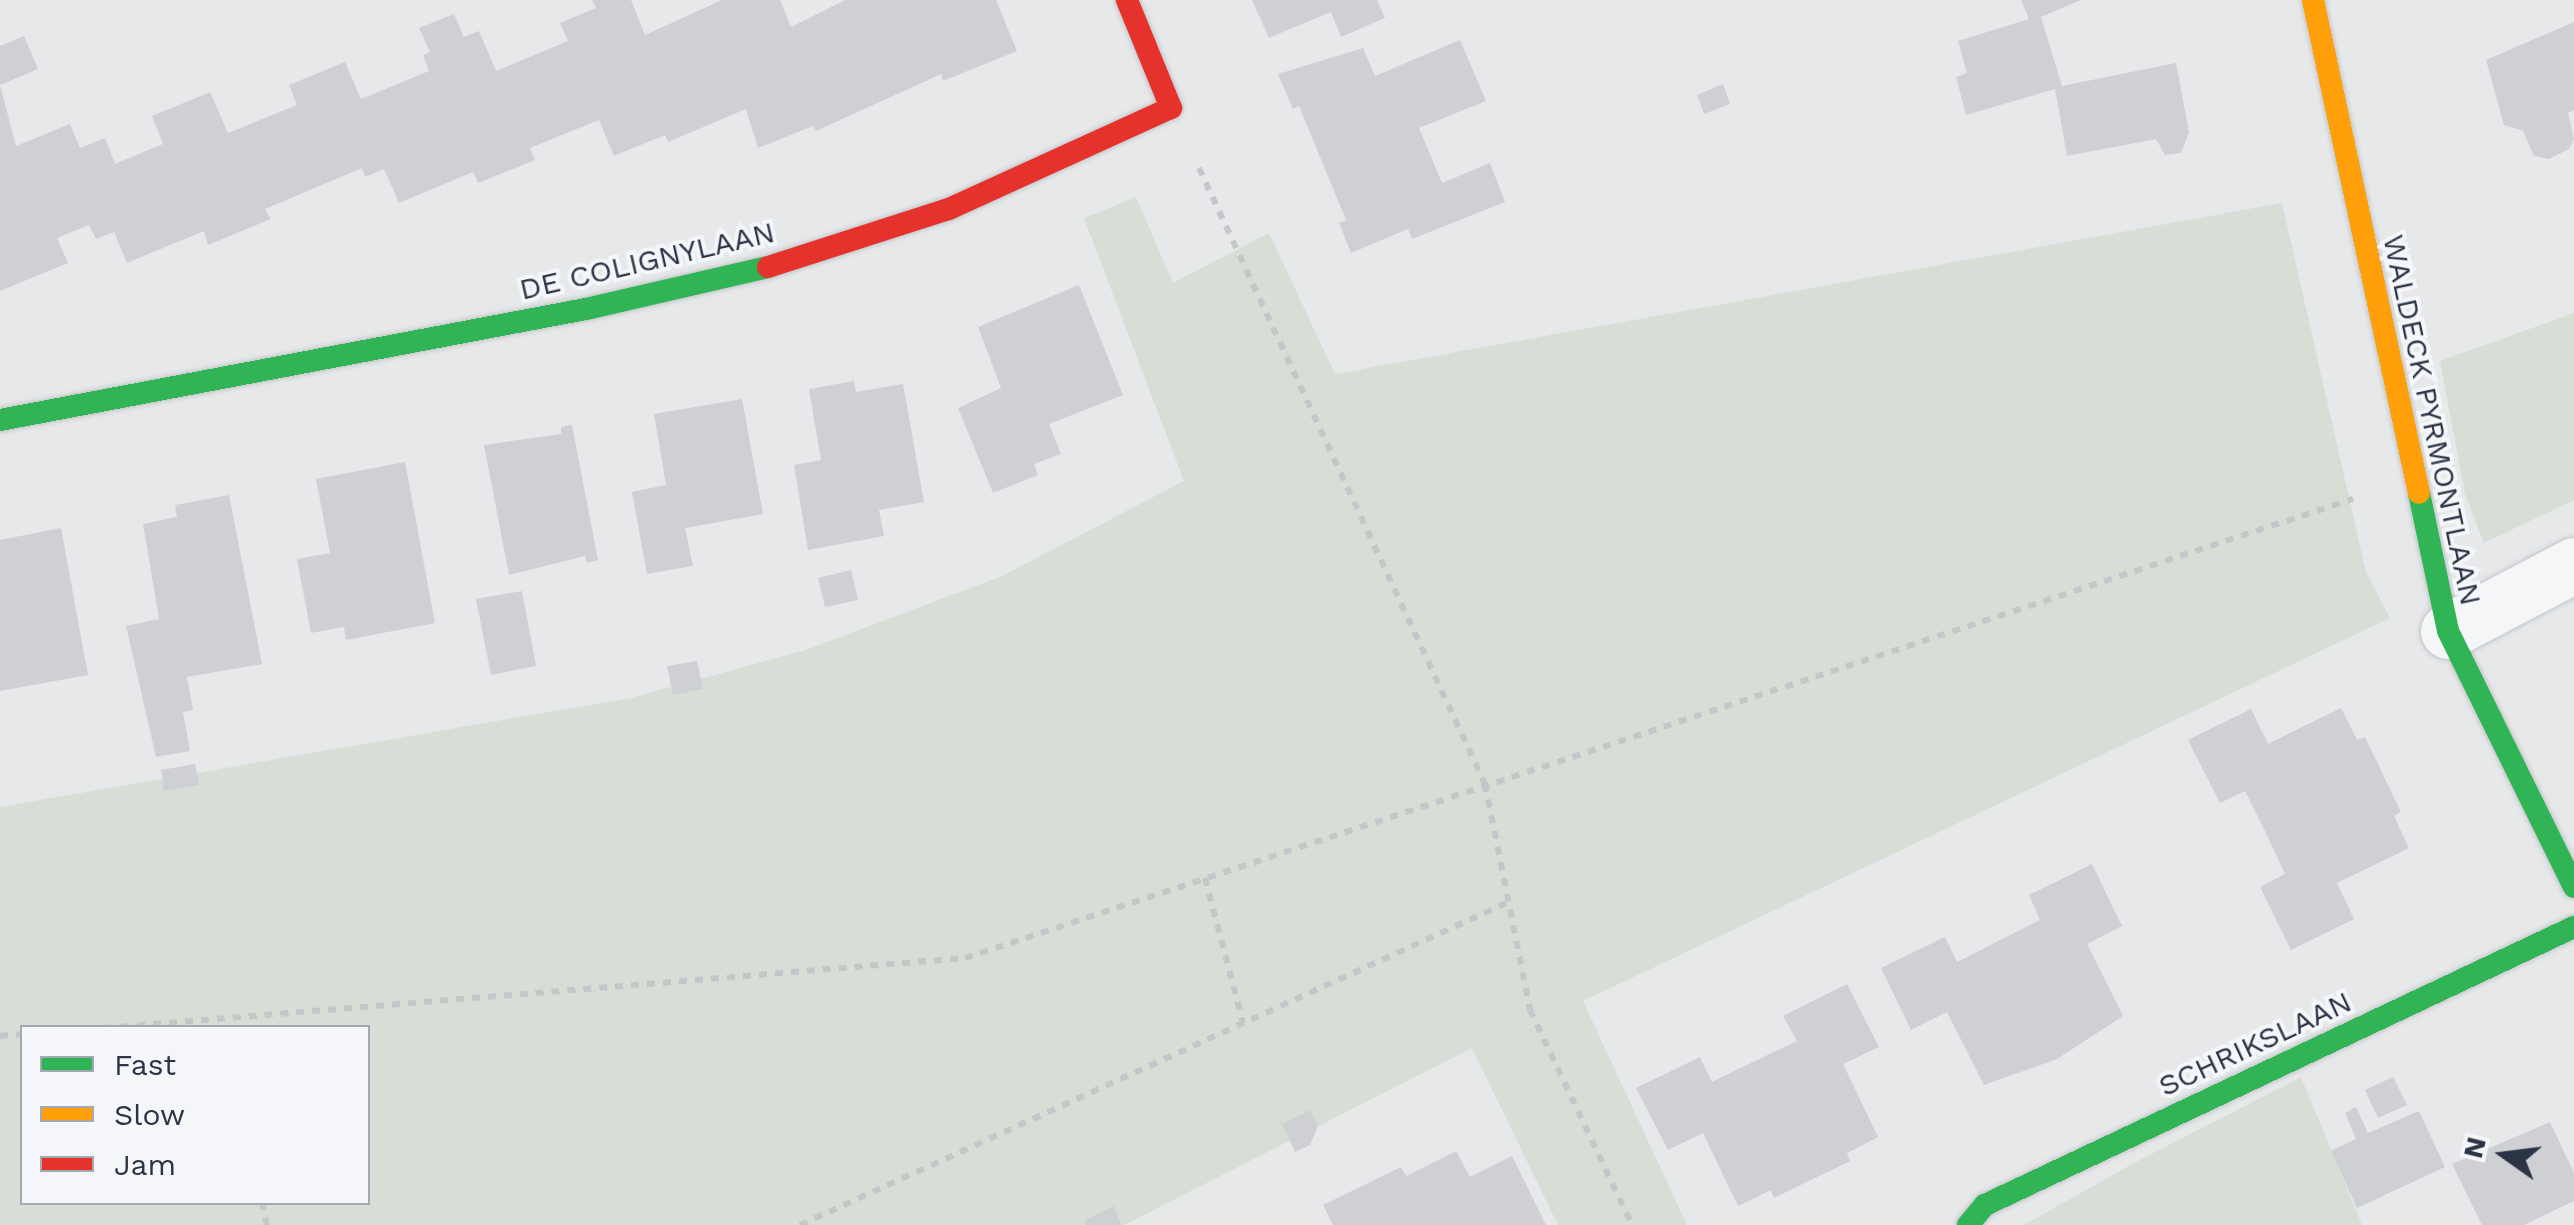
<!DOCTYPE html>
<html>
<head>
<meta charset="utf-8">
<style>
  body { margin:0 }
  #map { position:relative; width:2574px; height:1225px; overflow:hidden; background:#e6e8ea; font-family:"Work Sans",sans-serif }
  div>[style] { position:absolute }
  .green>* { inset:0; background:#d6ded6 }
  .building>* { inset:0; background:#ced0d3 }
  .path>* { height:6px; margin-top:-3px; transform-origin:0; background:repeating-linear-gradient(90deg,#c5c6ca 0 8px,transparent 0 16px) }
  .roads { filter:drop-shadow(0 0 2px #c4c6c8) drop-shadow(0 0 2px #c4c6c8) }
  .street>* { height:55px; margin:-27.5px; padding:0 27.5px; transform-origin:27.5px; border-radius:27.5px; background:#f5f6f7 }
  .fast>* { height:22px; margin:-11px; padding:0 11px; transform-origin:11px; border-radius:11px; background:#30b455 }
  .slow>* { height:22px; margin:-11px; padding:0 11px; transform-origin:11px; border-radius:11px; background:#ff9f0a }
  .jam>* { height:22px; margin:-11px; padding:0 11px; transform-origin:11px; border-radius:11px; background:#e5322d }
  span { translate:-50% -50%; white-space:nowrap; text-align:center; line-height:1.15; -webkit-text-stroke:8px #f4f6f9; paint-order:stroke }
  .street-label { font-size:30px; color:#2b3445 }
  .legend { position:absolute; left:20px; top:1025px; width:350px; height:180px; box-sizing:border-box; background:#f4f6f9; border:2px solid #a4a8b1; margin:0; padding:12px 18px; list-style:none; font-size:30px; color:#2b3445 }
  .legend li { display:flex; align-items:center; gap:20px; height:50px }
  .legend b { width:50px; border:2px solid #a4a8b1 }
  .north { position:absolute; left:2454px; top:1105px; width:100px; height:100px; -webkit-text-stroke:8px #f4f6f9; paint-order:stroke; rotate:284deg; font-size:28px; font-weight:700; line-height:40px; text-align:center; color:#2b3445 }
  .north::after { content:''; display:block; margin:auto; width:35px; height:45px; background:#2b3445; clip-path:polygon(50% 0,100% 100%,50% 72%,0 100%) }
</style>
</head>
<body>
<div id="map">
  <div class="green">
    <i style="clip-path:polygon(evenodd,1136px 197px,1173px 283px,1269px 233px,1335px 374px,2282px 203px,2366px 572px,2390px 618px,1583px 1001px,1687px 1225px,1558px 1225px,1472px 1048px,1124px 1225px,0 1225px,0 807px,630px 698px,806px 650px,1002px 576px,1184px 481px,1084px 218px,1136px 197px,22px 1028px,368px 1028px,368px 1202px,22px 1202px,22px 1028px)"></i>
    <i style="clip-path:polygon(2574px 313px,2574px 500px,2484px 543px,2465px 494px,2440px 361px)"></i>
    <i style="clip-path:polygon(2301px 1077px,2362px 1225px,2024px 1225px,2132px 1164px)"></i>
  </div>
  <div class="building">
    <i style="clip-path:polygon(592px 0,631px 0,645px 35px,722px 0,780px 0,791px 27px,845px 0,996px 0,1017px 51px,943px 81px,941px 74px,816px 131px,813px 126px,758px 148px,746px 109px,668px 142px,665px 135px,614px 156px,599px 120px,530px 148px,535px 160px,478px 183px,473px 172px,399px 203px,384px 169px,365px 177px,362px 168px,265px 209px,271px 219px,208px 245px,204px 231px,127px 263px,114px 232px,96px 239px,89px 225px,57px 238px,68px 263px,0 291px,0 85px,16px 146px,70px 124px,80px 148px,105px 138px,115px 164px,163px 144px,152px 116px,210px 92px,228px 133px,297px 105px,289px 85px,345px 62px,361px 99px,429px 71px,423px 55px,430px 52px,419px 28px,454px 14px,464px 37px,479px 31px,496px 71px,568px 41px,560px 23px,596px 8px)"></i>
    <i style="clip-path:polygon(1252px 0,1377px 0,1385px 18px,1341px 37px,1331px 12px,1269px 38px)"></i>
    <i style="clip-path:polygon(2021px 0,2081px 0,2041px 17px,2062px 86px,2176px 63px,2189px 132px,2181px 153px,2165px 155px,2156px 139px,2067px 156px,2055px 89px,1966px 115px,1956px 77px,1967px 73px,1958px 41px,2029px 19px)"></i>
    <i style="clip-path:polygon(2574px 22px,2574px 110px,2568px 113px,2574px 139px,2569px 149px,2549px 159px,2534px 156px,2523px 131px,2504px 125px,2486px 60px)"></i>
    <i style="clip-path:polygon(24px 36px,38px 69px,0 85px,0 46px)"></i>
    <i style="clip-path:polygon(1460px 40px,1486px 101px,1419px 128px,1442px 183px,1490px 163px,1505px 202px,1412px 239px,1408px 229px,1351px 253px,1339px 223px,1346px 220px,1299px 106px,1293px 109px,1278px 74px,1363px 48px,1375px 76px)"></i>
    <i style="clip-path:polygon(1723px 84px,1730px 104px,1704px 114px,1697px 95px)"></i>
    <i style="clip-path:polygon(1079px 285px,1123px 395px,1049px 424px,1061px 454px,1034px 464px,1038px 475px,993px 493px,958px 408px,1001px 388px,978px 327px)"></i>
    <i style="clip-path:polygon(854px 381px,856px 392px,903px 384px,924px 502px,879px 510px,884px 536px,808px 550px,794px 465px,821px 460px,809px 389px)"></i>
    <i style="clip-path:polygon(742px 399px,763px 514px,685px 528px,693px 566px,647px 574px,632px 492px,666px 485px,654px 414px)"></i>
    <i style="clip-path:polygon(572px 425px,598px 560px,587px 563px,585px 556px,509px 575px,484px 445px,561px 434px,561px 427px)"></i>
    <i style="clip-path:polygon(405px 462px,435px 623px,346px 640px,344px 627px,311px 633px,297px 559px,330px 553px,316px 479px)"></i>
    <i style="clip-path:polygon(229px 495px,262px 664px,187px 677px,193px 710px,183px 712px,190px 751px,156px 757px,126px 626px,159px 619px,143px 524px,177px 517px,175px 505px)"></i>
    <i style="clip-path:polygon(61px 528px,88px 675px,0 691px,0 540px)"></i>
    <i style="clip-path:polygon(851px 570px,858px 600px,825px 607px,818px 578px)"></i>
    <i style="clip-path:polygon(522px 591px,536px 666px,491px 675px,476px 599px)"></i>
    <i style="clip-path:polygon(697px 661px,703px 689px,673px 695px,667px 666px)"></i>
    <i style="clip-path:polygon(2341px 708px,2357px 740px,2365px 737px,2401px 812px,2394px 816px,2409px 848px,2337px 883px,2354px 919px,2291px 950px,2260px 887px,2285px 874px,2266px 833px,2245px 791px,2220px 803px,2188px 740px,2251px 709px,2268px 744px)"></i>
    <i style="clip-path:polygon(195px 764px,199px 785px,164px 791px,161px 770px)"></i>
    <i style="clip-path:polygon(2092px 864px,2122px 926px,2087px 944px,2123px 1016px,2057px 1059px,1984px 1085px,1947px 1012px,1911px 1030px,1881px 968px,1945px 937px,1957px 962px,2040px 920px,2029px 895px)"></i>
    <i style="clip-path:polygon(1847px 984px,1879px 1047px,1843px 1064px,1878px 1137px,1847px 1153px,1850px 1161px,1774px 1198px,1771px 1190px,1738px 1206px,1703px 1133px,1668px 1150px,1636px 1088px,1700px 1057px,1712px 1082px,1755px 1061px,1797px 1041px,1783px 1016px)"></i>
    <i style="clip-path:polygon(2393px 1077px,2407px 1105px,2378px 1118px,2365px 1090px)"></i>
    <i style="clip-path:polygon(2356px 1107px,2368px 1133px,2419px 1111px,2445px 1167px,2357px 1208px,2331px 1151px,2356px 1139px,2345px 1113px)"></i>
    <i style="clip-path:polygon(1310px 1110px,1318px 1126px,1310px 1145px,1295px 1152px,1282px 1124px)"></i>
    <i style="clip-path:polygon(2550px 1122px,2574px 1173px,2574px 1201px,2524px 1225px,2482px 1225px,2452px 1164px)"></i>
    <i style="clip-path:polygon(1456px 1151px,1470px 1177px,1512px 1156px,1546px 1225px,1333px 1225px,1323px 1205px,1401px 1167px,1406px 1176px)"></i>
    <i style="clip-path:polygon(1114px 1206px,1121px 1225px,1086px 1225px,1084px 1221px)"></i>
  </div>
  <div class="path">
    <i style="left:1199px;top:168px;width:679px;rotate:65.1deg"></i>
    <i style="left:1485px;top:784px;width:230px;rotate:78.7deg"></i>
    <i style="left:1530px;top:1010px;width:238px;rotate:64.6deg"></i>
    <i style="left:1205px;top:878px;width:150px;rotate:75.3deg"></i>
    <i style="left:105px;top:1028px;width:863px;rotate:-4.65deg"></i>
    <i style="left:965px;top:958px;width:1462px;rotate:-18.3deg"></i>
    <i style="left:0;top:1036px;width:22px;rotate:-5deg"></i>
    <i style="left:262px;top:1202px;width:24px;rotate:78deg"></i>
    <i style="left:800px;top:1225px;width:779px;rotate:-24.49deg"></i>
  </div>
  <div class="roads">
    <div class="street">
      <i style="left:2448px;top:631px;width:142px;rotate:-27.6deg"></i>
    </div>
    <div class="fast">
      <i style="left:0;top:420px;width:596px;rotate:-10.73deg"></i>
      <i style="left:586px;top:309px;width:187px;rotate:-13deg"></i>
      <i style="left:2419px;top:493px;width:141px;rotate:78.1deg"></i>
      <i style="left:2448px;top:631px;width:285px;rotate:63.8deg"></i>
      <i style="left:1968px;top:1225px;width:26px;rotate:-50deg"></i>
      <i style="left:1985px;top:1205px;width:651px;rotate:-25.27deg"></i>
    </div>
    <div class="slow">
      <i style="left:2313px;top:0;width:504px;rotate:77.87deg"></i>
    </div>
    <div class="jam">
      <i style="left:768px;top:267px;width:190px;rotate:-17.8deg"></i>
      <i style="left:949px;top:209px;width:244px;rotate:-24.5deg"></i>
      <i style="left:1171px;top:108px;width:117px;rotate:-112.2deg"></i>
    </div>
  </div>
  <div class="street-label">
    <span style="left:647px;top:261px;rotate:-13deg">DE COLIGNYLAAN</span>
    <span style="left:2432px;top:420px;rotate:78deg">WALDECK PYRMONTLAAN</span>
    <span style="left:2255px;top:1044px;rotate:-25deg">SCHRIKSLAAN</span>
  </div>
  <ul class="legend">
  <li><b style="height:12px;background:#30b455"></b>Fast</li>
  <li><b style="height:12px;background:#ff9f0a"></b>Slow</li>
  <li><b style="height:12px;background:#e5322d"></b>Jam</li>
  </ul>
  <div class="north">N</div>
</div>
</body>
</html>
